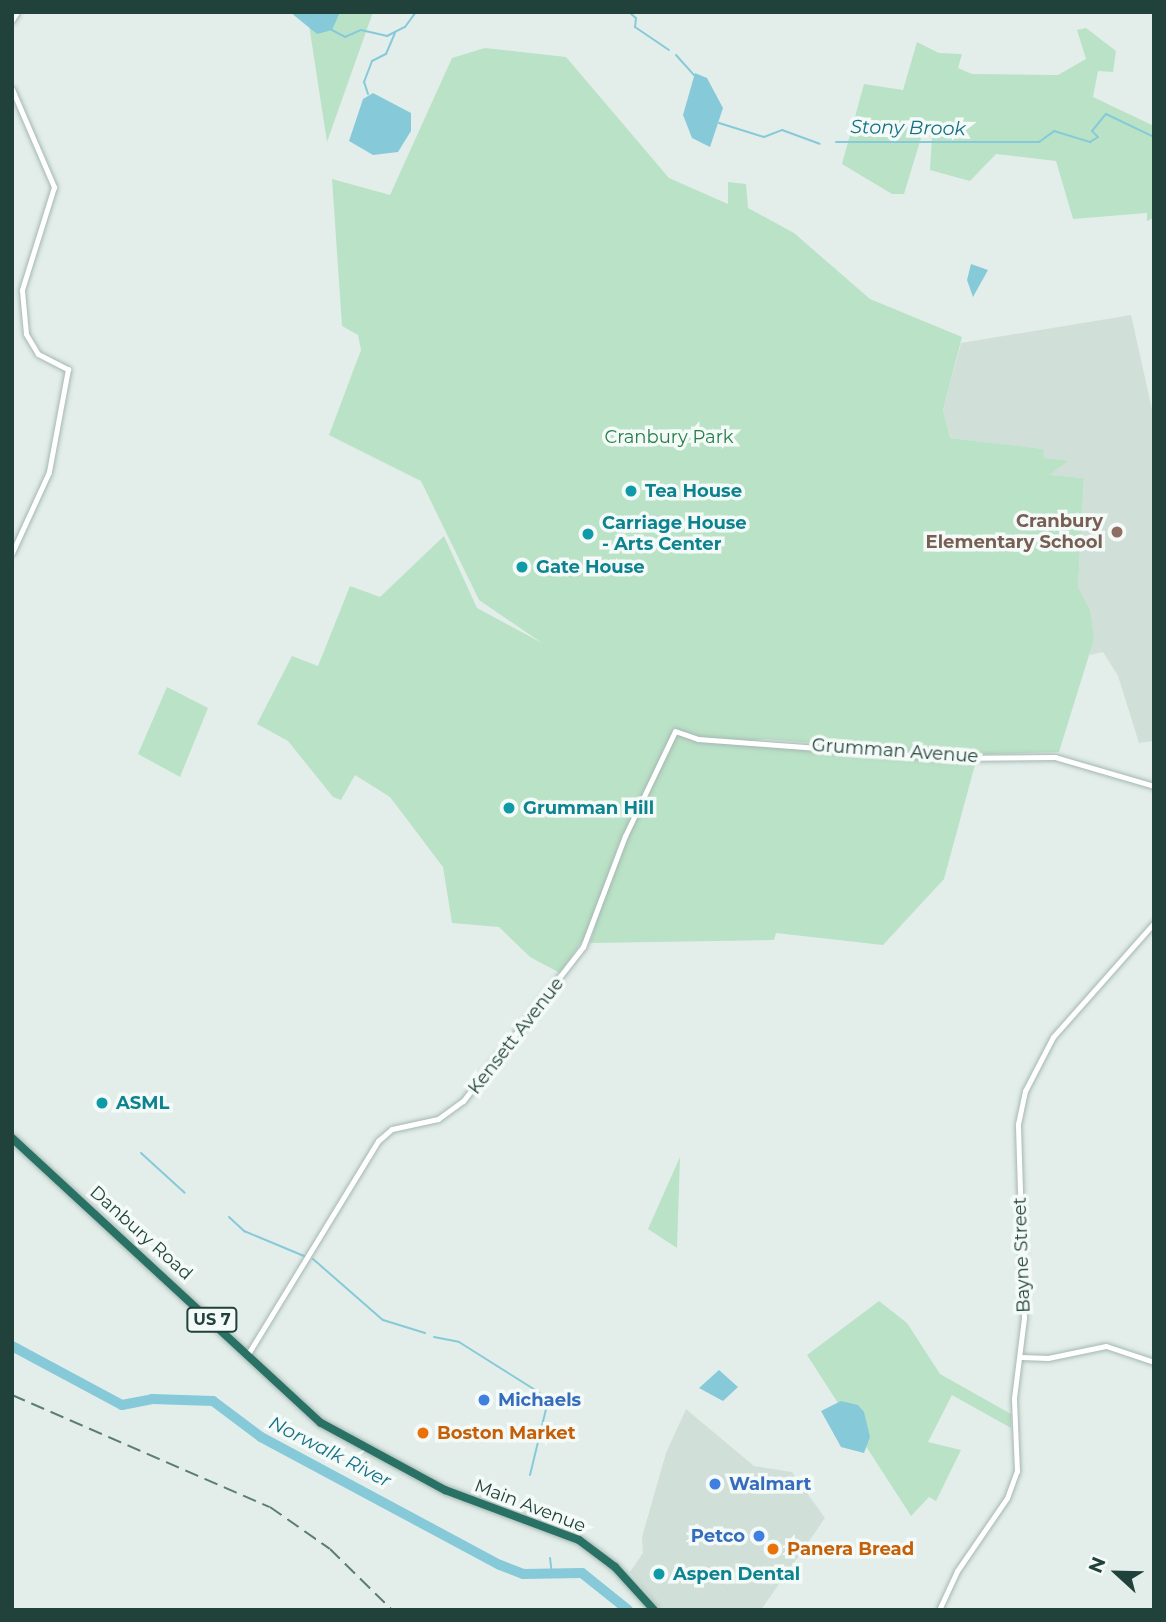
<!DOCTYPE html>
<html>
<head>
<meta charset="utf-8">
<style>
  body { margin:0 }
  #map { position:relative; width:1166px; height:1622px; overflow:hidden; background:#e3eeea; font-family:Montserrat,sans-serif }
  div>[style] { position:absolute }
  .built>* { inset:0; background:#d1dfd9 }
  .green>* { inset:0; background:#bae2c6 }
  .water>* { inset:0; background:#86cad9 }
  .stream>* { height:2px; margin:-1px; padding:0 1px; transform-origin:1px; border-radius:1px; background:#86cad9 }
  .river>* { height:10px; margin:-5px; padding:0 5px; transform-origin:5px; border-radius:5px; background:#86cad9 }
  .roads { filter:drop-shadow(0 0 2px #a5b7b2) drop-shadow(0 0 2px #a5b7b2) }
  .minor>* { height:5px; margin:-2.5px; padding:0 2.5px; transform-origin:2.5px; border-radius:2.5px; background:#fff }
  .highway>* { height:8px; margin:-4px; padding:0 4px; transform-origin:4px; border-radius:4px; background:#297164 }
  .rail>* { height:2px; margin-top:-1px; transform-origin:0; background:repeating-linear-gradient(90deg,#5b7d75 0 14px,transparent 0 21px) }
  .dots>* { width:19px; height:19px; translate:-50% -50%; box-sizing:border-box; border:4px solid #f4faf7; border-radius:50% }
  span { translate:-50% -50%; white-space:nowrap; text-align:center; line-height:1.15; -webkit-text-stroke:7px #f4faf7; paint-order:stroke }
  .shield-label span { padding:2px 5px; background:#f4faf7; border:2px solid; border-radius:5px; -webkit-text-stroke-width:0 }
  .shield-label { font-size:16px; color:#21423a; font-weight:700 }
  .park-label { font-size:18px; color:#267d4a }
  .culture-label { font-size:18px; color:#0d838f; font-weight:700 }
  .left { translate:0 -50%; text-align:left }
  .education-label { font-size:18px; color:#785e54; font-weight:700 }
  .right { translate:-100% -50%; text-align:right }
  .street-label { font-size:18px; color:#21423a }
  .shop-label { font-size:18px; color:#366cbe; font-weight:700 }
  .food-label { font-size:18px; color:#c56008; font-weight:700 }
  .water-label { font-size:19px; color:#147085; font-style:italic }
  .frame { position:absolute; inset:0; border:14px solid #21423a; pointer-events:none }
  .north { position:absolute; left:1082px; top:1538px; width:70px; height:70px; -webkit-text-stroke:5px #f4faf7; paint-order:stroke; rotate:292deg; font-size:19px; font-weight:700; line-height:28px; text-align:center; color:#21423a }
  .north::after { content:''; display:block; margin:auto; width:24px; height:32px; background:#21423a; clip-path:polygon(50% 0,100% 100%,50% 72%,0 100%) }
</style>
</head>
<body>
<div id="map">
  <div class="built">
    <i style="clip-path:polygon(1131px 315px,1154px 418px,1154px 741px,1139px 743px,1118px 676px,1103px 652px,1090px 655px,1090px 610px,1078px 587px,1084px 478px,1047px 475px,1042px 449px,950px 438px,943px 410px,961px 343px)"></i>
    <i style="clip-path:polygon(686px 1409px,754px 1466px,792px 1472px,825px 1518px,761px 1610px,661px 1610px,630px 1572px,643px 1553px,642px 1537px,666px 1453px)"></i>
  </div>
  <div class="green">
    <i style="clip-path:polygon(307px 12px,373px 12px,327px 142px)"></i>
    <i style="clip-path:polygon(1086px 28px,1116px 51px,1113px 72px,1098px 71px,1093px 97px,1154px 126px,1154px 218px,1147px 221px,1147px 213px,1073px 219px,1056px 161px,996px 154px,970px 181px,930px 170px,932px 136px,921px 138px,904px 194px,892px 194px,842px 164px,864px 84px,903px 90px,917px 42px,939px 53px,962px 54px,958px 68px,972px 74px,1058px 75px,1086px 59px,1077px 30px)"></i>
    <i style="clip-path:polygon(485px 48px,566px 57px,669px 178px,728px 204px,728px 182px,746px 184px,748px 208px,794px 233px,870px 299px,962px 337px,943px 410px,950px 438px,1043px 449px,1044px 458px,1068px 461px,1049px 475px,1084px 478px,1078px 587px,1090px 610px,1094px 639px,1059px 752px,958px 755px,764px 739px,742px 742px,976px 761px,944px 879px,883px 945px,776px 933px,774px 940px,590px 943px,623px 833px,585px 937px,560px 973px,530px 957px,499px 927px,452px 923px,443px 867px,390px 797px,355px 775px,341px 800px,333px 797px,288px 741px,257px 724px,292px 656px,318px 666px,350px 586px,380px 597px,444px 536px,477px 608px,542px 643px,479px 600px,421px 481px,329px 435px,361px 350px,358px 335px,342px 326px,332px 179px,390px 195px,452px 58px)"></i>
    <i style="clip-path:polygon(167px 687px,208px 708px,180px 777px,138px 754px)"></i>
    <i style="clip-path:polygon(680px 1157px,677px 1248px,648px 1229px)"></i>
    <i style="clip-path:polygon(879px 1301px,907px 1323px,940px 1374px,1011px 1414px,1011px 1428px,952px 1395px,928px 1442px,961px 1450px,936px 1501px,929px 1497px,911px 1516px,807px 1355px)"></i>
  </div>
  <div class="water">
    <i style="clip-path:polygon(290px 12px,340px 12px,332px 30px,317px 34px)"></i>
    <i style="clip-path:polygon(695px 73px,707px 78px,723px 108px,710px 147px,692px 138px,683px 115px)"></i>
    <i style="clip-path:polygon(373px 93px,411px 113px,411px 131px,398px 152px,373px 155px,349px 141px,363px 99px)"></i>
    <i style="clip-path:polygon(971px 264px,988px 270px,973px 297px,967px 280px)"></i>
    <i style="clip-path:polygon(719px 1370px,738px 1387px,723px 1401px,699px 1388px)"></i>
    <i style="clip-path:polygon(841px 1401px,858px 1405px,864px 1412px,870px 1437px,864px 1453px,841px 1447px,821px 1411px)"></i>
  </div>
  <div class="stream">
    <i style="left:629px;top:12px;width:9px;rotate:41deg"></i>
    <i style="left:636px;top:18px;width:9px;rotate:96deg"></i>
    <i style="left:635px;top:27px;width:41px;rotate:34.1deg"></i>
    <i style="left:330px;top:29px;width:17px;rotate:28deg"></i>
    <i style="left:345px;top:37px;width:17px;rotate:-24deg"></i>
    <i style="left:361px;top:30px;width:27px;rotate:13deg"></i>
    <i style="left:387px;top:36px;width:20px;rotate:-27deg"></i>
    <i style="left:405px;top:27px;width:19px;rotate:-54deg"></i>
    <i style="left:676px;top:55px;width:27px;rotate:48deg"></i>
    <i style="left:368px;top:94px;width:13px;rotate:-108deg"></i>
    <i style="left:364px;top:82px;width:22px;rotate:-69deg"></i>
    <i style="left:372px;top:61px;width:16px;rotate:-27deg"></i>
    <i style="left:386px;top:54px;width:23px;rotate:-67deg"></i>
    <i style="left:719px;top:123px;width:47px;rotate:17.3deg"></i>
    <i style="left:764px;top:137px;width:19px;rotate:-21deg"></i>
    <i style="left:782px;top:130px;width:40px;rotate:20.2deg"></i>
    <i style="left:836px;top:142px;width:203px"></i>
    <i style="left:1039px;top:142px;width:19px;rotate:-36deg"></i>
    <i style="left:1054px;top:131px;width:38px;rotate:17deg"></i>
    <i style="left:1090px;top:142px;width:9px;rotate:-32deg"></i>
    <i style="left:1098px;top:137px;width:8px;rotate:-135deg"></i>
    <i style="left:1092px;top:131px;width:22px;rotate:-51deg"></i>
    <i style="left:1106px;top:114px;width:53px;rotate:25.6deg"></i>
    <i style="left:141px;top:1153px;width:59px;rotate:42.3deg"></i>
    <i style="left:229px;top:1217px;width:21px;rotate:43deg"></i>
    <i style="left:244px;top:1231px;width:65px;rotate:22.6deg"></i>
    <i style="left:313px;top:1259px;width:93px;rotate:41.1deg"></i>
    <i style="left:383px;top:1320px;width:44px;rotate:17.2deg"></i>
    <i style="left:434px;top:1337px;width:25px;rotate:11deg"></i>
    <i style="left:459px;top:1342px;width:99px;rotate:32.2deg"></i>
    <i style="left:543px;top:1395px;width:14px;rotate:78deg"></i>
    <i style="left:546px;top:1409px;width:68px;rotate:103.6deg"></i>
    <i style="left:550px;top:1558px;width:16px;rotate:83deg"></i>
  </div>
  <div class="river">
    <i style="left:12px;top:1346px;width:125px;rotate:28.2deg"></i>
    <i style="left:122px;top:1405px;width:31px;rotate:-11deg"></i>
    <i style="left:152px;top:1399px;width:61px;rotate:1.9deg"></i>
    <i style="left:213px;top:1401px;width:60px;rotate:36.9deg"></i>
    <i style="left:261px;top:1437px;width:271px;rotate:28.2deg"></i>
    <i style="left:500px;top:1565px;width:25px;rotate:21deg"></i>
    <i style="left:523px;top:1574px;width:59px;rotate:-1deg"></i>
    <i style="left:582px;top:1573px;width:59px;rotate:38.8deg"></i>
  </div>
  <div class="roads">
    <div class="minor">
      <i style="left:12px;top:20px;width:9px;rotate:-58deg"></i>
      <i style="left:12px;top:89px;width:107px;rotate:66.8deg"></i>
      <i style="left:54px;top:187px;width:108px;rotate:107.3deg"></i>
      <i style="left:22px;top:290px;width:44px;rotate:84.8deg"></i>
      <i style="left:26px;top:334px;width:23px;rotate:59deg"></i>
      <i style="left:38px;top:354px;width:34px;rotate:27deg"></i>
      <i style="left:68px;top:369px;width:105px;rotate:100.5deg"></i>
      <i style="left:49px;top:472px;width:89px;rotate:114.6deg"></i>
      <i style="left:248px;top:1354px;width:250px;rotate:-58.6deg"></i>
      <i style="left:378px;top:1141px;width:18px;rotate:-41deg"></i>
      <i style="left:392px;top:1129px;width:47px;rotate:-12.3deg"></i>
      <i style="left:438px;top:1119px;width:31px;rotate:-36deg"></i>
      <i style="left:463px;top:1101px;width:195px;rotate:-52.1deg"></i>
      <i style="left:583px;top:947px;width:119px;rotate:-69.3deg"></i>
      <i style="left:625px;top:836px;width:116px;rotate:-64.5deg"></i>
      <i style="left:675px;top:731px;width:24px;rotate:19deg"></i>
      <i style="left:698px;top:739px;width:254px;rotate:4.3deg"></i>
      <i style="left:951px;top:758px;width:104px;rotate:-0.6deg"></i>
      <i style="left:1055px;top:757px;width:103px;rotate:16.3deg"></i>
      <i style="left:1021px;top:1357px;width:27px;rotate:2deg"></i>
      <i style="left:1048px;top:1358px;width:59px;rotate:-11.7deg"></i>
      <i style="left:1106px;top:1346px;width:51px;rotate:18.4deg"></i>
      <i style="left:939px;top:1610px;width:43px;rotate:-65.2deg"></i>
      <i style="left:957px;top:1571px;width:88px;rotate:-55.6deg"></i>
      <i style="left:1007px;top:1498px;width:29px;rotate:-70deg"></i>
      <i style="left:1017px;top:1471px;width:73px;rotate:-92.4deg"></i>
      <i style="left:1014px;top:1398px;width:81px;rotate:-82.9deg"></i>
      <i style="left:1024px;top:1318px;width:194px;rotate:-91.8deg"></i>
      <i style="left:1018px;top:1124px;width:34px;rotate:-78deg"></i>
      <i style="left:1025px;top:1091px;width:61px;rotate:-62.6deg"></i>
      <i style="left:1053px;top:1037px;width:152px;rotate:-48.5deg"></i>
    </div>
    <div class="highway">
      <i style="left:12px;top:1138px;width:420px;rotate:42.7deg"></i>
      <i style="left:321px;top:1423px;width:141px;rotate:28.4deg"></i>
      <i style="left:445px;top:1490px;width:143px;rotate:20.5deg"></i>
      <i style="left:579px;top:1540px;width:45px;rotate:36.9deg"></i>
      <i style="left:615px;top:1567px;width:58px;rotate:47.8deg"></i>
    </div>
  </div>
  <div class="rail">
    <i style="left:12px;top:1395px;width:281px;rotate:23.5deg"></i>
    <i style="left:270px;top:1507px;width:73px;rotate:35deg"></i>
    <i style="left:330px;top:1549px;width:87px;rotate:44.5deg"></i>
  </div>
  <div class="dots">
    <i style="left:631px;top:491px;background:#0f9aa8"></i>
    <i style="left:1117px;top:532px;background:#8d6e63"></i>
    <i style="left:588px;top:534px;background:#0f9aa8"></i>
    <i style="left:522px;top:567px;background:#0f9aa8"></i>
    <i style="left:509px;top:808px;background:#0f9aa8"></i>
    <i style="left:102px;top:1103px;background:#0f9aa8"></i>
    <i style="left:484px;top:1400px;background:#3f7fe0"></i>
    <i style="left:423px;top:1433px;background:#e8710a"></i>
    <i style="left:715px;top:1484px;background:#3f7fe0"></i>
    <i style="left:759px;top:1536px;background:#3f7fe0"></i>
    <i style="left:773px;top:1549px;background:#e8710a"></i>
    <i style="left:659px;top:1574px;background:#0f9aa8"></i>
  </div>
  <div class="shield-label">
    <span style="left:212px;top:1320px">US 7</span>
  </div>
  <div class="park-label">
    <span style="left:669px;top:437px">Cranbury Park</span>
  </div>
  <div class="culture-label">
    <span class="left" style="left:645px;top:491px">Tea House</span>
    <span class="left" style="left:602px;top:534px">Carriage House<br>- Arts Center</span>
    <span class="left" style="left:536px;top:567px">Gate House</span>
    <span class="left" style="left:523px;top:808px">Grumman Hill</span>
    <span class="left" style="left:116px;top:1103px">ASML</span>
    <span class="left" style="left:673px;top:1574px">Aspen Dental</span>
  </div>
  <div class="education-label">
    <span class="right" style="left:1103px;top:532px">Cranbury<br>Elementary School</span>
  </div>
  <div class="street-label">
    <span style="left:895px;top:751px;rotate:4deg">Grumman Avenue</span>
    <span style="left:516px;top:1036px;rotate:-52deg">Kensett Avenue</span>
    <span style="left:141px;top:1233px;rotate:42deg">Danbury Road</span>
    <span style="left:1022px;top:1255px;rotate:-92deg">Bayne Street</span>
    <span style="left:530px;top:1506px;rotate:21deg">Main Avenue</span>
  </div>
  <div class="shop-label">
    <span class="left" style="left:498px;top:1400px">Michaels</span>
    <span class="left" style="left:729px;top:1484px">Walmart</span>
    <span class="right" style="left:745px;top:1536px">Petco</span>
  </div>
  <div class="food-label">
    <span class="left" style="left:437px;top:1433px">Boston Market</span>
    <span class="left" style="left:787px;top:1549px">Panera Bread</span>
  </div>
  <div class="water-label">
    <span style="left:908px;top:128px;rotate:1deg">Stony Brook</span>
    <span style="left:330px;top:1452px;rotate:27deg">Norwalk River</span>
  </div>
  <div class="frame"></div>
  <div class="north">N</div>
</div>
</body>
</html>
